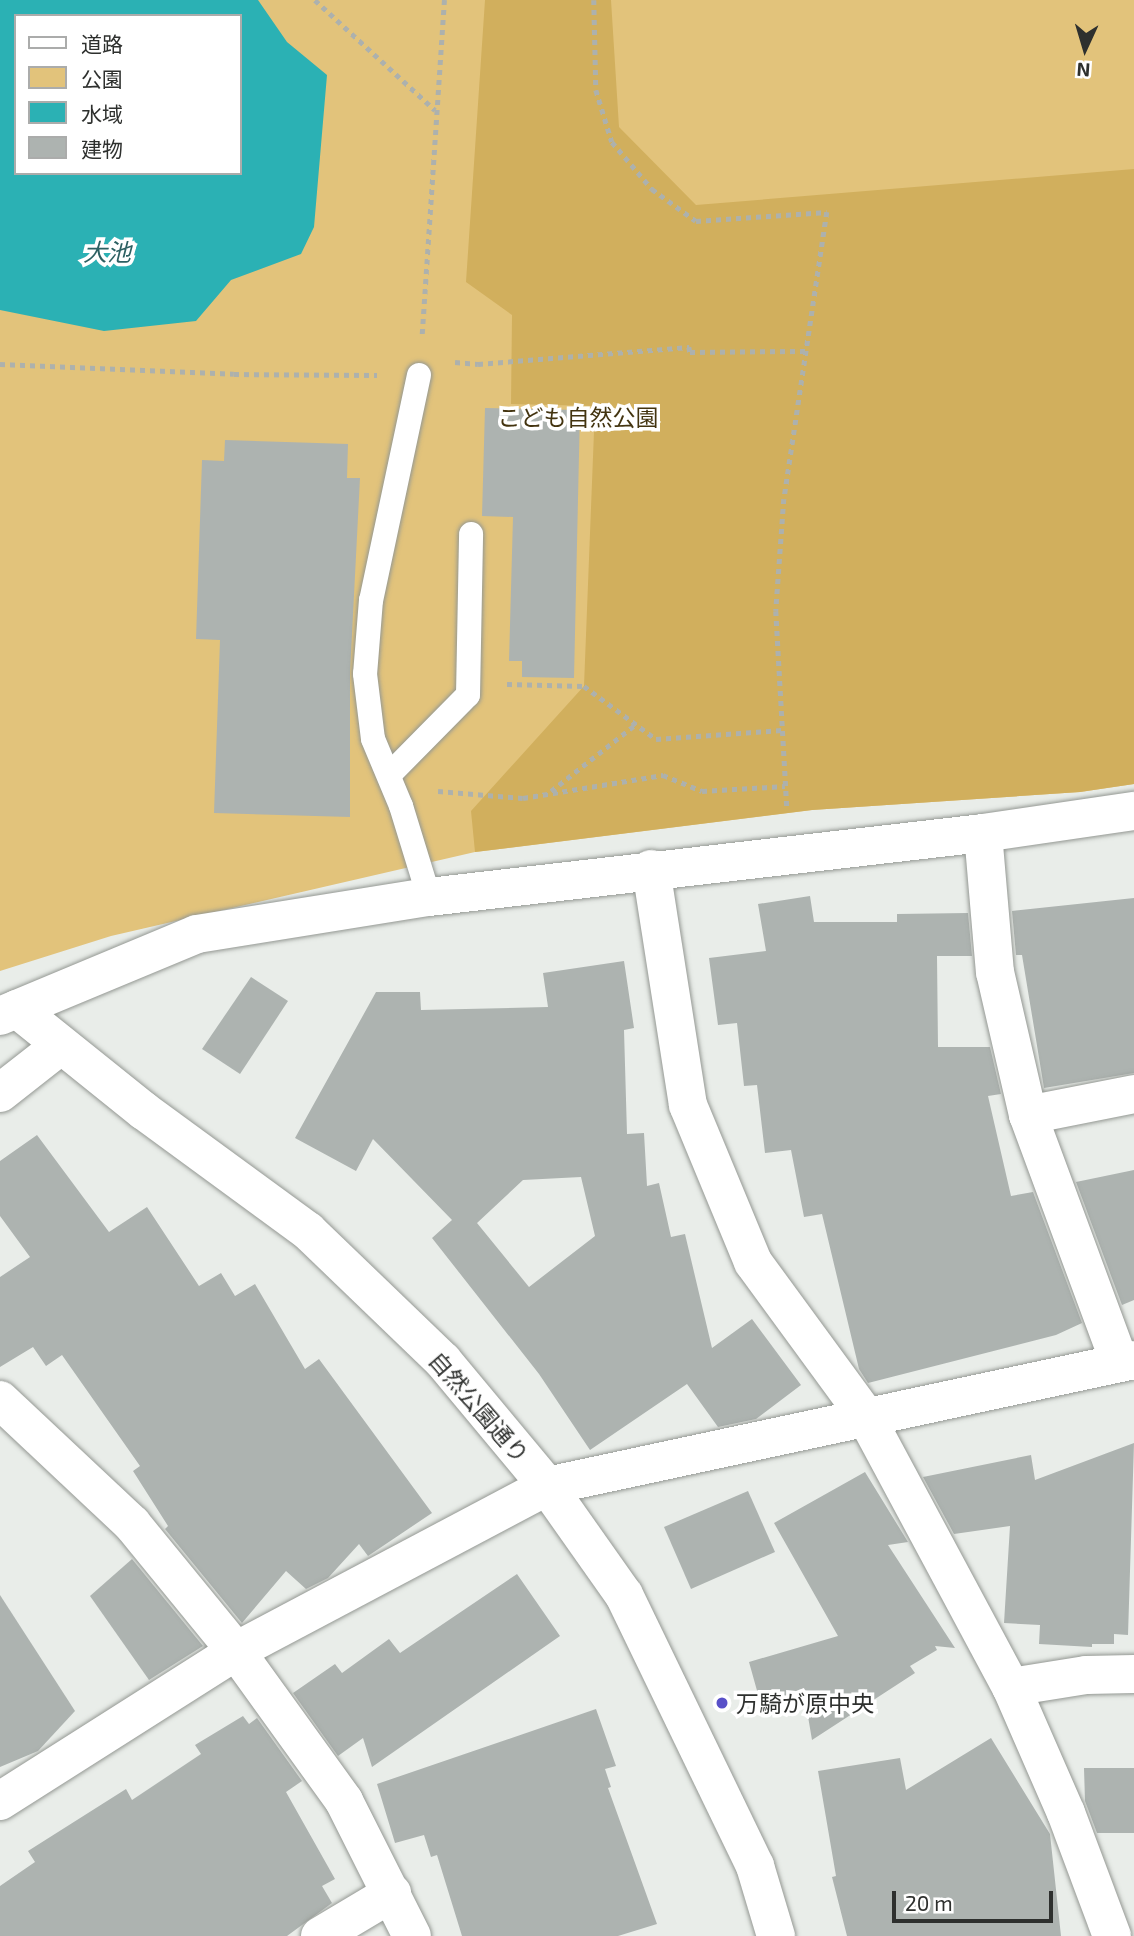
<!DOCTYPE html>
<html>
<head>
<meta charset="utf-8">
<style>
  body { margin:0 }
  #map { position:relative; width:1134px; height:1936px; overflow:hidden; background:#e9ede9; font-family:"Exo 2","Noto Sans JP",sans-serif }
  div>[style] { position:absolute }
  .green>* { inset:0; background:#e2c37b }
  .forest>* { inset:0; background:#d1af5d }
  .water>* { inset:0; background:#2bb1b4 }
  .building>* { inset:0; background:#adb3b0 }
  .path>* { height:4.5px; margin-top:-2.25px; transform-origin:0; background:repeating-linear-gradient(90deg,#adb1ad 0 5px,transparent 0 10px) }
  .roads { filter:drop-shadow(0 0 2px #949893) drop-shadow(0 0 2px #949893) }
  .lane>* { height:24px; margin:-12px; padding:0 12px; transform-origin:12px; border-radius:12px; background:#fff }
  .street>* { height:38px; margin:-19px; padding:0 19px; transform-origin:19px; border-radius:19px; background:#fff }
  .secondary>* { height:38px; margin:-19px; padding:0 19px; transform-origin:19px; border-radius:19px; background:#fff }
  .dots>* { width:19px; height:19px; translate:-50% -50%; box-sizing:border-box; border:4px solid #fff; border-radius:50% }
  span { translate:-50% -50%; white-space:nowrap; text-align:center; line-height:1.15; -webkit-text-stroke:7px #fff; paint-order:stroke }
  .park-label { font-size:23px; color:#433410 }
  .street-label { font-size:23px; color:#2e302e }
  .poi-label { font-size:23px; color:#2e302e }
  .left { translate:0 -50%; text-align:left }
  .water-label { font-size:24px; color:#2c6062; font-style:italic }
  .legend { position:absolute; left:14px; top:14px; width:228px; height:161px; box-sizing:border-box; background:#fff; border:2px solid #abacab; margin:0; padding:9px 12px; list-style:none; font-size:21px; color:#2e302e }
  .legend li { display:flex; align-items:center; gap:14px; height:35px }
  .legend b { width:35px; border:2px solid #abacab }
  .north { position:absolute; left:1050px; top:14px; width:70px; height:70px; -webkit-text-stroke:5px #fff; paint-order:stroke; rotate:184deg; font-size:19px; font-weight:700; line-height:28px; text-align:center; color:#2e302e }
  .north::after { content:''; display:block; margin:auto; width:24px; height:32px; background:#2e302e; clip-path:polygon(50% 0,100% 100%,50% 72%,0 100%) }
  .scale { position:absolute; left:892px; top:1891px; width:161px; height:32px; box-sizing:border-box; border:4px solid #2e302e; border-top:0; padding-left:9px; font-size:21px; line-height:24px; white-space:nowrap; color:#2e302e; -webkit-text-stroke:5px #fff; paint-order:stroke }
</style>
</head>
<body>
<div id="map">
  <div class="green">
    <i style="clip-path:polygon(evenodd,0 0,1134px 0,1134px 784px,1080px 792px,812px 810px,475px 852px,111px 936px,0 971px,0 0,16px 16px,240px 16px,240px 173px,16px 173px,16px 16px)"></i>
  </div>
  <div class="forest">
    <i style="clip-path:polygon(485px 0,611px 0,619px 127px,696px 205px,1134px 169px,1134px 784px,1080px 792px,812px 810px,475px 852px,471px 811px,584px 686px,595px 406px,511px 404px,512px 315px,466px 282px)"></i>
  </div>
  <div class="water">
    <i style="clip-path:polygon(evenodd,0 0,258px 0,287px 42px,327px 75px,314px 227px,301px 254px,231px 280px,196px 321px,104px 331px,0 310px,0 0,16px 16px,240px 16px,240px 173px,16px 173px,16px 16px)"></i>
  </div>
  <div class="building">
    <i style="clip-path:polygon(485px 408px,580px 410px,574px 678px,522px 677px,522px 661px,509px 661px,513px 517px,482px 516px)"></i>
    <i style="clip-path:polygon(225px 440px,348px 444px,347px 478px,360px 478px,350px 673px,350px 817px,214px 813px,220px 640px,196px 639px,202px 460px,224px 461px)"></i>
    <i style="clip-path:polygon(810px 896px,814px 922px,897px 922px,897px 914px,968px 913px,972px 956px,937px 956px,938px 1047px,990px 1047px,1001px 1094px,988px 1096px,1011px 1196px,1033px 1192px,1082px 1323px,1056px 1335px,868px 1383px,859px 1369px,822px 1214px,804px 1217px,791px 1150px,765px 1153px,757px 1085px,744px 1086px,737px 1023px,718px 1025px,709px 958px,766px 951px,758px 904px)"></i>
    <i style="clip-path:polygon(1134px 898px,1134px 1073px,1044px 1088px,1022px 955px,1016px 955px,1012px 911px)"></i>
    <i style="clip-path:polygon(evenodd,624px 961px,634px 1028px,624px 1030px,627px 1134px,644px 1133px,647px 1186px,659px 1183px,671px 1237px,685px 1234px,712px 1348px,752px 1319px,801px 1385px,756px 1419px,718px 1427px,687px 1384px,590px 1450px,539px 1374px,432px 1238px,452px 1220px,373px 1139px,356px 1171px,295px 1138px,376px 992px,420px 992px,421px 1010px,548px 1007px,543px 973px,624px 961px,581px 1177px,595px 1236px,529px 1287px,477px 1223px,523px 1180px,581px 1177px)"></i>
    <i style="clip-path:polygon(251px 977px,288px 1001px,240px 1074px,202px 1049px)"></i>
    <i style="clip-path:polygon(37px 1135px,109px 1232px,147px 1207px,199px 1286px,221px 1273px,235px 1296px,255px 1284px,305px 1369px,319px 1359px,432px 1513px,368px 1556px,359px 1544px,328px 1578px,306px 1589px,286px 1571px,242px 1623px,165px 1529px,168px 1526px,133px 1471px,140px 1466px,62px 1355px,46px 1366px,33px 1347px,0 1367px,0 1277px,30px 1257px,0 1216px,0 1161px)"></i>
    <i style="clip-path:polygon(1134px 1170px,1134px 1300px,1122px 1305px,1076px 1182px)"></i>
    <i style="clip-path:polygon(1134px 1443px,1128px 1635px,1114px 1634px,1114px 1644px,1092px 1644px,1092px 1647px,1039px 1644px,1040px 1625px,1004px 1623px,1010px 1526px,954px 1534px,923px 1477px,1031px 1455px,1035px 1480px)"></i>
    <i style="clip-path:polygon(865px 1472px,908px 1542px,888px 1545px,955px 1648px,935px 1646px,937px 1650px,910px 1666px,915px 1673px,812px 1740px,804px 1693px,761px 1705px,749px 1662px,838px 1636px,774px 1523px)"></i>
    <i style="clip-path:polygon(748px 1491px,775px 1552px,691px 1589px,664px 1527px)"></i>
    <i style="clip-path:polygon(132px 1559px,203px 1646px,149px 1680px,90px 1596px)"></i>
    <i style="clip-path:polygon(517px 1574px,560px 1636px,372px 1767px,363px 1738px,338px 1756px,293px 1693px,335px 1664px,342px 1673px,389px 1639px,400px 1653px)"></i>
    <i style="clip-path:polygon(0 1595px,75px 1711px,38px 1751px,0 1767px)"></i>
    <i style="clip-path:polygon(596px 1709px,616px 1766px,605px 1769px,611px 1787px,608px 1788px,657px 1924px,618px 1936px,462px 1936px,437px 1855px,431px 1857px,424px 1835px,395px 1843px,377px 1784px)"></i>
    <i style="clip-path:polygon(243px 1716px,249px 1724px,257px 1718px,302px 1781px,286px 1792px,335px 1879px,322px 1886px,332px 1903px,287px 1936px,0 1936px,0 1886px,35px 1862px,28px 1851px,126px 1789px,132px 1800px,201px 1754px,195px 1745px)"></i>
    <i style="clip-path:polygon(991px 1738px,1050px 1834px,1061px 1936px,847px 1936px,832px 1877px,836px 1876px,818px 1771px,900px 1758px,906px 1790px)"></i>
    <i style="clip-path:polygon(1084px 1768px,1134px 1768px,1134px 1833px,1097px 1833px,1085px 1801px)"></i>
  </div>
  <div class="path">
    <i style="left:315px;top:0;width:163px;rotate:42.5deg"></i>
    <i style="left:594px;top:0;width:90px;rotate:88.7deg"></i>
    <i style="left:596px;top:90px;width:54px;rotate:72.9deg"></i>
    <i style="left:612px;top:142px;width:62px;rotate:49.6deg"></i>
    <i style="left:652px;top:189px;width:54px;rotate:36deg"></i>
    <i style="left:696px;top:221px;width:131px;rotate:-3.9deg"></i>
    <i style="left:827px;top:212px;width:290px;rotate:98.5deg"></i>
    <i style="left:784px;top:499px;width:112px;rotate:94.1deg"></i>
    <i style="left:776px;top:611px;width:198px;rotate:86.8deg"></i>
    <i style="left:422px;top:334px;width:335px;rotate:-86.2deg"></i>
    <i style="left:455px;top:362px;width:23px;rotate:5deg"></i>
    <i style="left:478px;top:364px;width:212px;rotate:-4.6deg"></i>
    <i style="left:689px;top:347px;width:5px;rotate:79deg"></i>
    <i style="left:690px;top:352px;width:118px;rotate:-0.5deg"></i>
    <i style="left:0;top:364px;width:234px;rotate:2.4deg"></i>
    <i style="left:234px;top:374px;width:143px;rotate:0.4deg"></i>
    <i style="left:507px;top:684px;width:77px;rotate:1.5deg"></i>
    <i style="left:584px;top:686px;width:89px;rotate:36.4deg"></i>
    <i style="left:656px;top:739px;width:126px;rotate:-4.1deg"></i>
    <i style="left:438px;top:791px;width:85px;rotate:4.7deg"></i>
    <i style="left:523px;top:798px;width:142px;rotate:-9.3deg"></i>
    <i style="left:663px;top:775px;width:42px;rotate:22.3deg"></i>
    <i style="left:702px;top:791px;width:83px;rotate:-3.4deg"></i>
    <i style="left:551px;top:791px;width:108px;rotate:-38.2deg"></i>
  </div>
  <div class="roads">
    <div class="lane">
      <i style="left:419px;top:375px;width:230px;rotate:102deg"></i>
      <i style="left:371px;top:600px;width:74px;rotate:94.6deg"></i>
      <i style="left:365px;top:674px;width:65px;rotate:83deg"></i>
      <i style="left:373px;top:739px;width:73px;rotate:67.3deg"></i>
      <i style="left:401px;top:806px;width:95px;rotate:72.9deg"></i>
      <i style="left:389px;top:775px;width:112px;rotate:-45.4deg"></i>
      <i style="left:468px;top:695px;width:161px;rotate:-88.9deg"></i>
    </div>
    <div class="street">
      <i style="left:983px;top:833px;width:140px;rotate:85.1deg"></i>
      <i style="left:995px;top:972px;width:147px;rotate:77deg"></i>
      <i style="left:1028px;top:1115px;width:262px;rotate:69.7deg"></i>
      <i style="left:651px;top:869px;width:239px;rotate:81.1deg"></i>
      <i style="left:688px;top:1105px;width:170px;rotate:67.5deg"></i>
      <i style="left:753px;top:1262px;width:190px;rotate:53.8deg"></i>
      <i style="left:865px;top:1415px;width:309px;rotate:61.8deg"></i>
      <i style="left:1011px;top:1687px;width:137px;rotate:66.4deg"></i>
      <i style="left:1066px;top:1813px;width:131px;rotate:69.5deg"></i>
      <i style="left:0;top:1093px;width:76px;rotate:-38.1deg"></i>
      <i style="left:1028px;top:1115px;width:108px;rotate:-11.2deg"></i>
      <i style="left:0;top:1400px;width:181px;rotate:43.2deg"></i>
      <i style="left:132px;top:1524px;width:164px;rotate:50.7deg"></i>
      <i style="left:236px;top:1651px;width:185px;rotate:54.2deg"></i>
      <i style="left:344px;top:1801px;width:151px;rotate:63.3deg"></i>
      <i style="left:1011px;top:1687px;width:76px;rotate:-9.1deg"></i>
      <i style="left:1086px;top:1675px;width:48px;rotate:-1.2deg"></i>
      <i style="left:0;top:1801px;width:280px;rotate:-32.4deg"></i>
      <i style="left:236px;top:1651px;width:352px;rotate:-27.9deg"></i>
      <i style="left:547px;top:1486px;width:600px;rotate:-12.11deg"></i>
      <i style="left:320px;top:1936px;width:84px;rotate:-30.8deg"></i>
    </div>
    <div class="secondary">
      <i style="left:17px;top:1009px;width:163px;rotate:38.8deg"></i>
      <i style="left:144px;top:1111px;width:203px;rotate:36.2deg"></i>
      <i style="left:308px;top:1231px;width:187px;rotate:43.9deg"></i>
      <i style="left:443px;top:1361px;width:163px;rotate:50.2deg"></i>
      <i style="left:547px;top:1486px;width:133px;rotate:54.8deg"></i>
      <i style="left:624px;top:1595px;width:301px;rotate:64.2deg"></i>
      <i style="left:755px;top:1866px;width:73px;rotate:73.3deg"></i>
      <i style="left:0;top:1016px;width:213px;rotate:-22.6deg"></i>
      <i style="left:197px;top:934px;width:235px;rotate:-9.1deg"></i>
      <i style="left:429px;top:897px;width:558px;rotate:-6.59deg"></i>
      <i style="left:983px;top:833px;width:153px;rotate:-8.3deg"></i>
    </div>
  </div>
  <div class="dots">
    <i style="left:722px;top:1703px;background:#5850c8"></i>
  </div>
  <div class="park-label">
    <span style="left:578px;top:417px">こども自然公園</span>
  </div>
  <div class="street-label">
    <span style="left:479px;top:1407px;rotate:49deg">自然公園通り</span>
  </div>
  <div class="poi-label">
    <span class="left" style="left:736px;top:1703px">万騎が原中央</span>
  </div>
  <div class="water-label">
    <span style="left:107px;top:252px">大池</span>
  </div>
  <ul class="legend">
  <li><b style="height:9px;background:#fff"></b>道路</li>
  <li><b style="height:19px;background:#e2c37b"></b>公園</li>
  <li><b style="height:19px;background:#2bb1b4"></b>水域</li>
  <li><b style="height:19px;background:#adb3b0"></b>建物</li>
  </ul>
  <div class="north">N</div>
  <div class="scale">20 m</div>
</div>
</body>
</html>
